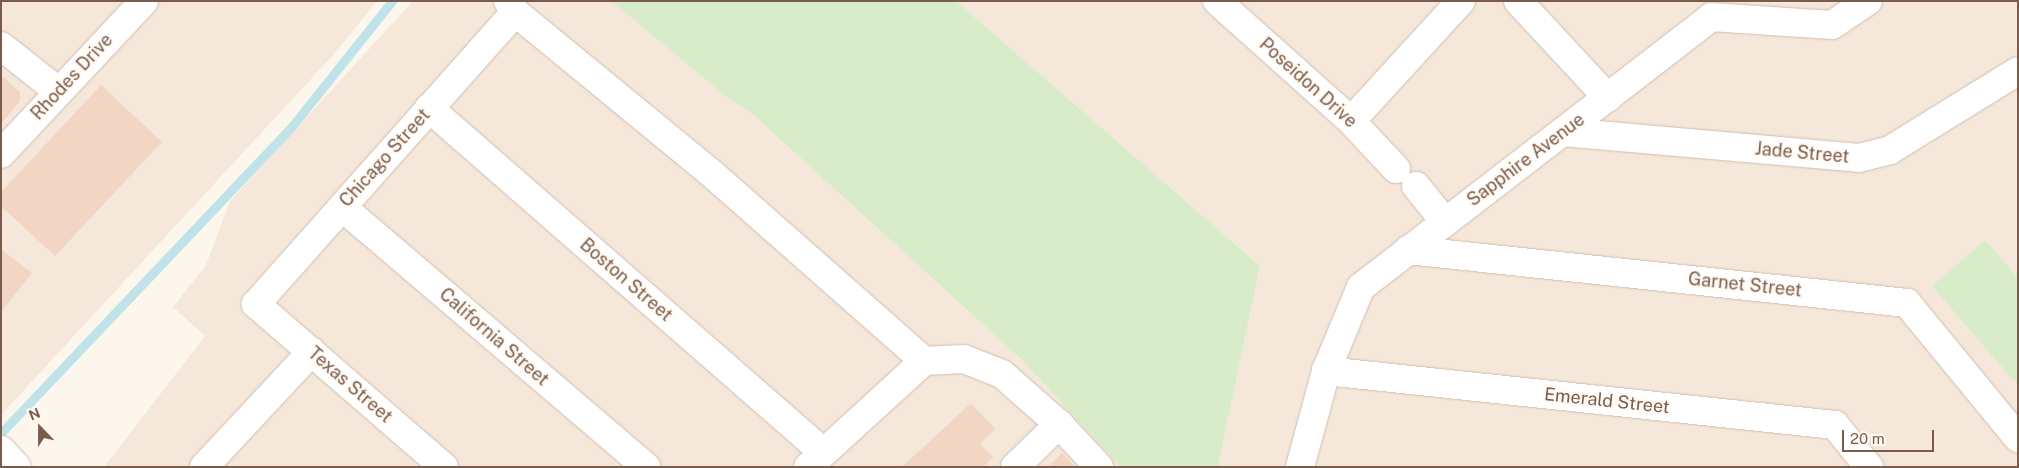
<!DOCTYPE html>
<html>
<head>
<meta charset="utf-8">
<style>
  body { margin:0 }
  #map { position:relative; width:2019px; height:468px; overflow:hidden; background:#fdf6ec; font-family:"Public Sans",sans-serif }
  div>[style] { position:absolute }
  .residential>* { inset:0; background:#f5e8da }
  .green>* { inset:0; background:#d8ecc9 }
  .stream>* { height:9px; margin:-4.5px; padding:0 4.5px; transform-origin:4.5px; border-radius:4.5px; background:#bfe3e8 }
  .building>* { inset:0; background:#f3d5c3 }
  .roads { filter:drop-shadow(0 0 1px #d1beb0) drop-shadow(0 0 1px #d1beb0) }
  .minor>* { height:28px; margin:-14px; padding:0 14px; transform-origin:14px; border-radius:14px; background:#fff }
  span { translate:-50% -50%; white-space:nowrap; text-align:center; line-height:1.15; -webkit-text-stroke:4.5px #fffaf3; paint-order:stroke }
  .street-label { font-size:18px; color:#7a5c4d }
  .frame { position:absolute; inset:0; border:2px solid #7a5c4d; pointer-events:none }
  .north { position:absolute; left:15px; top:403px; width:50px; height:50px; -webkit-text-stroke:4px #fffaf3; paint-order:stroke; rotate:338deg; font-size:14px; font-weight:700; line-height:20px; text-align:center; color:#7a5c4d }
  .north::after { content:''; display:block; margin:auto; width:18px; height:22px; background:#7a5c4d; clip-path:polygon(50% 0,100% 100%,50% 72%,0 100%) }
  .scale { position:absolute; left:1842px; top:430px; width:92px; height:22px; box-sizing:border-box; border:2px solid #7a5c4d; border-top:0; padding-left:6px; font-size:15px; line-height:18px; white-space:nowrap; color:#7a5c4d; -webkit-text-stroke:4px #fffaf3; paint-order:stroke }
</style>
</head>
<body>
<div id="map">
  <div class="residential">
    <i style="clip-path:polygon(1px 1px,377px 1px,334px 54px,1px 415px)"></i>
    <i style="clip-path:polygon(413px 1px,611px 1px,729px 99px,750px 112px,1020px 358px,1121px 467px,104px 467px,205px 336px,173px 307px,206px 265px,230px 201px)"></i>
    <i style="clip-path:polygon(956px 1px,2018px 1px,2018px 467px,1218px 467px,1260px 266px)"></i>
  </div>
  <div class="green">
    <i style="clip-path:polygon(611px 1px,956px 1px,1260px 266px,1218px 467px,1121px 467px,1020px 358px,750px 112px,729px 99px)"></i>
    <i style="clip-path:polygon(1985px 240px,2018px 278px,2018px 378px,2014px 381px,1932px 286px)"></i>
  </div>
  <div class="stream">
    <i style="left:1px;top:433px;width:424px;rotate:-46.5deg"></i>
    <i style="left:293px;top:125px;width:159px;rotate:-51.4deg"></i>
  </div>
  <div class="building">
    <i style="clip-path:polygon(1px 75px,20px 92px,20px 101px,1px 124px)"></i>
    <i style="clip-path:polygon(101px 85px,162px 142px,55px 256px,1px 206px,1px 192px)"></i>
    <i style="clip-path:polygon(1px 249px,32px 273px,1px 312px)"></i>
    <i style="clip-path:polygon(971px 403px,995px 429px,980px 444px,993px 457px,983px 467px,902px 467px)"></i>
    <i style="clip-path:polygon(1062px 453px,1075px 467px,1047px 467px)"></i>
  </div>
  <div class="roads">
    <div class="minor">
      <i style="left:508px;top:1px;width:13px;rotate:58deg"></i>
      <i style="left:515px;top:12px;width:254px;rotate:39.4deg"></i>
      <i style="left:711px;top:173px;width:284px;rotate:41.4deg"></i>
      <i style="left:1217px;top:1px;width:180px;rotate:41.8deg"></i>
      <i style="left:1351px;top:121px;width:66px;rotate:46.8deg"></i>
      <i style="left:1518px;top:1px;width:132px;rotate:47.1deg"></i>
      <i style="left:1px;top:46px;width:73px;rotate:38.3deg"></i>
      <i style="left:429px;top:108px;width:523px;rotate:41.12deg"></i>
      <i style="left:1351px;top:121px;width:163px;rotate:-47.5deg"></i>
      <i style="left:1563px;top:132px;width:297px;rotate:5deg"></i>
      <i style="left:1859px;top:158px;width:32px;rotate:-14deg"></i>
      <i style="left:1890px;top:150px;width:150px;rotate:-31.7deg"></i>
      <i style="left:1px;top:154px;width:209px;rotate:-46.9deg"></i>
      <i style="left:1416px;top:186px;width:46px;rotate:51.1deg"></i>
      <i style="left:342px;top:207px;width:400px;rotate:40.5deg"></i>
      <i style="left:1408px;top:250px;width:502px;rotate:6.06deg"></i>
      <i style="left:1907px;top:303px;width:175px;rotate:50.6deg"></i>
      <i style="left:924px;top:361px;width:40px;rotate:-2.9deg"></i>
      <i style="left:964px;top:359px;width:41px;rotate:21.5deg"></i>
      <i style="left:1002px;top:374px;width:76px;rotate:41.3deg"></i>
      <i style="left:1059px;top:424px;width:59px;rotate:47.1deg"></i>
      <i style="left:1326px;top:371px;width:512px;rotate:6.06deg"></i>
      <i style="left:1835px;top:425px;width:54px;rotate:51deg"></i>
      <i style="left:1px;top:450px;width:23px;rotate:47deg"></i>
      <i style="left:204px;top:467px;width:158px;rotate:-47deg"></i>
      <i style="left:444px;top:467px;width:249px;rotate:-139.1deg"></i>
      <i style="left:256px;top:304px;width:390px;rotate:-48.4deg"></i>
      <i style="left:808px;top:467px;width:157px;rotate:-42.4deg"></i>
      <i style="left:1015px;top:467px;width:62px;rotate:-44.3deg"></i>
      <i style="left:1300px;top:467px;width:99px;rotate:-74.8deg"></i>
      <i style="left:1326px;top:371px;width:91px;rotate:-67.4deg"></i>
      <i style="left:1361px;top:287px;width:442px;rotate:-37.6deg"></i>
      <i style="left:1711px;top:17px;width:121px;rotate:3.8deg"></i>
      <i style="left:1832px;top:25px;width:43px;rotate:-33.7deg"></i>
    </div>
  </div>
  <div class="street-label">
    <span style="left:72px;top:77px;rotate:-47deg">Rhodes Drive</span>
    <span style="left:1308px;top:83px;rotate:42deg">Poseidon Drive</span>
    <span style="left:1802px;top:153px;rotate:5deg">Jade Street</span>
    <span style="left:385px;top:158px;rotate:-48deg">Chicago Street</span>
    <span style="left:1526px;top:160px;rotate:-37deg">Sapphire Avenue</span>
    <span style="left:626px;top:280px;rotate:41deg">Boston Street</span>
    <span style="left:1745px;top:285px;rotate:6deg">Garnet Street</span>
    <span style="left:494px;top:337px;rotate:41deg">California Street</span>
    <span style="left:350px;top:385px;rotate:41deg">Texas Street</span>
    <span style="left:1607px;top:401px;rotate:6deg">Emerald Street</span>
  </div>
  <div class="frame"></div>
  <div class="north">N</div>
  <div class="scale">20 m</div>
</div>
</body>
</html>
